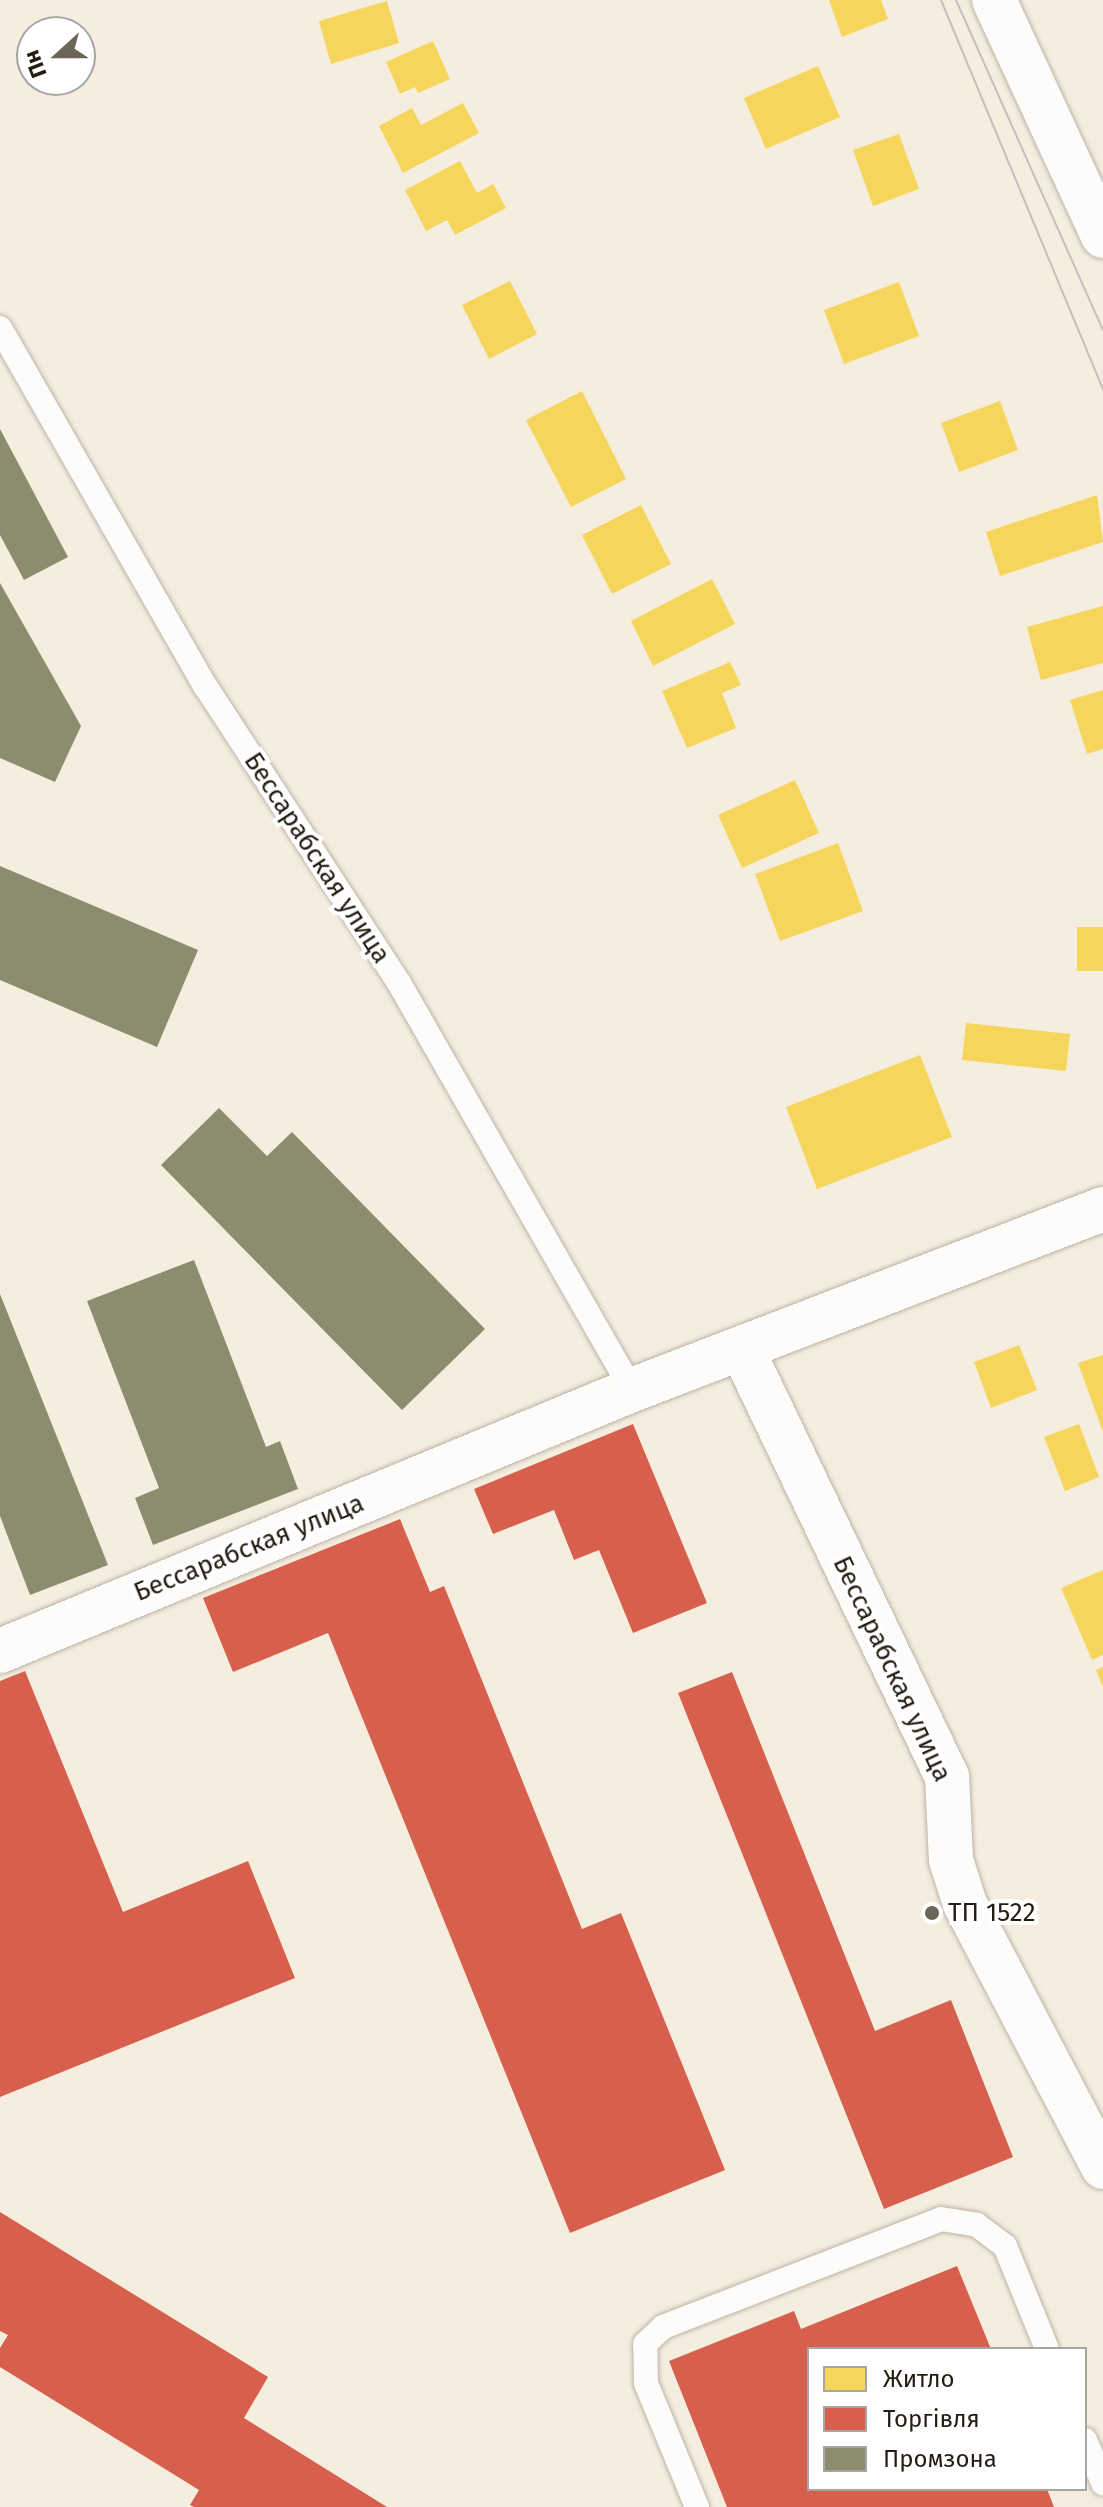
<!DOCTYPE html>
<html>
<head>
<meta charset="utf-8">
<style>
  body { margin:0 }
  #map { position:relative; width:1103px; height:2507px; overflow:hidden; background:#f5eedf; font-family:"Fira Sans",sans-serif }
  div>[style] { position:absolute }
  .homes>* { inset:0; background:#f6d55c }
  .shops>* { inset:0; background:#d6604d }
  .industry>* { inset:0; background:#8c8c6e }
  .roads { filter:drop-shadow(0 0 2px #bbb4a8) drop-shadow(0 0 2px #bbb4a8) }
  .service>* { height:24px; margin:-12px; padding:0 12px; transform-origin:12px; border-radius:12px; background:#fefcfa }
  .minor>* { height:44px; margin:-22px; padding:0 22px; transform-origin:22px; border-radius:22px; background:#fefcfa }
  .secondary>* { height:44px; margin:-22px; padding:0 22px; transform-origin:22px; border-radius:22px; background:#fefcfa }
  .tram>* { height:2px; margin:-1px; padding:0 1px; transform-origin:1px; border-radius:1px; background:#c2c0bc }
  .dots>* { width:22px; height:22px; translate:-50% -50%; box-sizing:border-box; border:4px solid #fff; border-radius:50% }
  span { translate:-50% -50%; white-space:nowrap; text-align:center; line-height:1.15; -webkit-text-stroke:8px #fff; paint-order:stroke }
  .street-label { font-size:26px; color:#231d11 }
  .poi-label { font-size:26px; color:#231d11 }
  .left { translate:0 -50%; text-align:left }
  .legend { position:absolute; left:807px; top:2347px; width:280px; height:144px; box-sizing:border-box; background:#fff; border:2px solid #a7a5a0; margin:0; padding:10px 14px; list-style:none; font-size:24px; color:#231d11 }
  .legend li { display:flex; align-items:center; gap:16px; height:40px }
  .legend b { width:40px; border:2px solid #a7a5a0 }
  .north { position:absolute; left:16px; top:16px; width:80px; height:80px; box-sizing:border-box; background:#fff; border:2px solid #a7a5a0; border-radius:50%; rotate:249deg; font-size:22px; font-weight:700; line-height:32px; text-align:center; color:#231d11 }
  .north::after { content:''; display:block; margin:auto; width:28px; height:36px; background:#6c6659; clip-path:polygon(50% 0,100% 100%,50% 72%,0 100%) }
</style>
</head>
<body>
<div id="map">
  <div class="homes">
    <i style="clip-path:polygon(829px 0,881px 0,888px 19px,842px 37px)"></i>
    <i style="clip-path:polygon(387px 1px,399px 43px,331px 64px,319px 21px)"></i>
    <i style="clip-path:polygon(433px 41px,450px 79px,418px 93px,415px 87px,400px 94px,386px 62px)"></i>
    <i style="clip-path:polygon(818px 66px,840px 117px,766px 149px,744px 98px)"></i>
    <i style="clip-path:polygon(463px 103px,479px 133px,403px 173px,379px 126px,412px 108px,421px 125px)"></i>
    <i style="clip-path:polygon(899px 134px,919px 189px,873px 206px,853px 150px)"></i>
    <i style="clip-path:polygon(460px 161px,477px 193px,493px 184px,506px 208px,455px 235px,447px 220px,426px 231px,405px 190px)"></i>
    <i style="clip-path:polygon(510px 281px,537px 334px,489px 359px,462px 305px)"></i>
    <i style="clip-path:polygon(899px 282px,919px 336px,844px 364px,824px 310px)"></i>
    <i style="clip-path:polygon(582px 391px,626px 479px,571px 507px,526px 420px)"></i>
    <i style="clip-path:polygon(1000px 401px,1018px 450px,959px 472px,941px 423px)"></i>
    <i style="clip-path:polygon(1097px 495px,1103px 542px,1000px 576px,986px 532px)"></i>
    <i style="clip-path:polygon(641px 505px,671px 564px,612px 594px,582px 535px)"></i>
    <i style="clip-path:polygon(712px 579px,735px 624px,653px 666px,631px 621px)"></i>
    <i style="clip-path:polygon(1103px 606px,1103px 663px,1041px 680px,1027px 627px)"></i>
    <i style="clip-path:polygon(730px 662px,741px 685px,722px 693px,736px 728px,687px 748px,662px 691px)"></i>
    <i style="clip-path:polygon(1103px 690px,1103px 749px,1087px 754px,1070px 700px)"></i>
    <i style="clip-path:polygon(795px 780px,819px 833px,742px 868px,718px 815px)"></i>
    <i style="clip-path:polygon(838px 843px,863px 911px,780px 941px,755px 874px)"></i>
    <i style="clip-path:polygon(1077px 927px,1103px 927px,1103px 971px,1077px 971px)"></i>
    <i style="clip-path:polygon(966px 1023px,1070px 1034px,1066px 1071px,962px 1060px)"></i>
    <i style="clip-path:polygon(920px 1055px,952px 1137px,817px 1189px,786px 1107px)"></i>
    <i style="clip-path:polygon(1019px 1345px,1037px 1390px,991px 1408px,974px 1362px)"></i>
    <i style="clip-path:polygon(1103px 1355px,1103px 1432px,1078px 1363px)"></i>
    <i style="clip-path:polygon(1079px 1424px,1099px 1477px,1065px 1491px,1044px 1437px)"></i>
    <i style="clip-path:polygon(1103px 1570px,1103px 1655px,1092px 1660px,1061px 1588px)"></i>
    <i style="clip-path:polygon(1103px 1667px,1103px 1687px,1096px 1670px)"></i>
  </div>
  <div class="shops">
    <i style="clip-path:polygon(633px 1424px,707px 1603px,633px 1633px,599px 1550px,574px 1560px,554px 1510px,493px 1534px,474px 1489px)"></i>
    <i style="clip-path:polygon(400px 1519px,430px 1592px,444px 1586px,582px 1929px,621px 1913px,725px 2170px,570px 2233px,328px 1633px,233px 1672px,203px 1598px)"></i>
    <i style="clip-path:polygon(25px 1671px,123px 1912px,248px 1861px,295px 1978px,0 2097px,0 1681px)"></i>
    <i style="clip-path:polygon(732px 1672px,875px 2031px,951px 2000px,1013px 2157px,884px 2209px,678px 1693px)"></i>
    <i style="clip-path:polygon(0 2212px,268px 2377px,244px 2418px,387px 2507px,194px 2507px,190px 2505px,199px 2490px,0 2367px,0 2348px,8px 2335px,0 2331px)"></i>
    <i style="clip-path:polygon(957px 2266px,991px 2349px,809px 2349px,809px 2489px,1047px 2489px,1054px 2507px,727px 2507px,669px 2361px,794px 2311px,801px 2329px)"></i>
  </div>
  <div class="industry">
    <i style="clip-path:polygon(0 429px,68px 557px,24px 580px,0 535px)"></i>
    <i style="clip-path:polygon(0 583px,81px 726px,55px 782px,0 758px)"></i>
    <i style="clip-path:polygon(0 866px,198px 950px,157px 1047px,0 980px)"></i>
    <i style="clip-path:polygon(219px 1108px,267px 1156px,292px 1132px,485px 1329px,402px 1410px,161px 1165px)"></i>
    <i style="clip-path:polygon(194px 1260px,266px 1447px,280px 1441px,298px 1489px,153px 1545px,135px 1498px,159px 1488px,87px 1301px)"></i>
    <i style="clip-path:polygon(0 1294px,108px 1565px,30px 1595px,0 1516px)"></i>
  </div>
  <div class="roads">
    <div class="service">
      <i style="left:0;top:328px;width:414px;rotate:60.2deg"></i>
      <i style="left:206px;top:687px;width:353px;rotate:56.9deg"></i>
      <i style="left:399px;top:983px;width:469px;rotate:60.2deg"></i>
      <i style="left:1085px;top:2440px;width:47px;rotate:67.3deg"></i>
      <i style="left:697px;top:2507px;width:134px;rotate:-112.4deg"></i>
      <i style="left:646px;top:2383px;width:39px;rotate:-91deg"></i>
      <i style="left:645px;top:2344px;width:25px;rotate:-43deg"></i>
      <i style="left:663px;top:2327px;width:298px;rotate:-21.2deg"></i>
      <i style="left:941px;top:2219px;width:36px;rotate:9deg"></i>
      <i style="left:977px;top:2225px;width:35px;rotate:37deg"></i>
      <i style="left:1005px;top:2246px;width:111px;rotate:67.8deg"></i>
    </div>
    <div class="minor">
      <i style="left:742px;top:1349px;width:474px;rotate:64.4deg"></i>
      <i style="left:947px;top:1776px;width:84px;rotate:87.3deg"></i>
      <i style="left:951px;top:1860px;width:46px;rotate:72.3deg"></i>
      <i style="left:965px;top:1904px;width:297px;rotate:62.3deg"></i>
      <i style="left:0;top:1651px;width:684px;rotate:-22.44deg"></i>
      <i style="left:632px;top:1390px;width:505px;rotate:-21.02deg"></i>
    </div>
    <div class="secondary">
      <i style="left:994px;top:0;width:260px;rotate:65.2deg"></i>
    </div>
  </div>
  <div class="tram">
    <i style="left:941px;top:0;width:422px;rotate:67.4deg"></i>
    <i style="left:956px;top:0;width:361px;rotate:66deg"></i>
  </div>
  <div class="dots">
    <i style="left:932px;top:1913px;background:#6c6659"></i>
  </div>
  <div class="street-label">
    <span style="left:317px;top:858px;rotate:57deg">Бессарабская улица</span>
    <span style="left:249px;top:1548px;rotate:-22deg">Бессарабская улица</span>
    <span style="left:892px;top:1669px;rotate:65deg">Бессарабская улица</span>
  </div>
  <div class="poi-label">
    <span class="left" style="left:948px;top:1913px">ТП 1522</span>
  </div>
  <ul class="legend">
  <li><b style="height:22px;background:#f6d55c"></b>Житло</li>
  <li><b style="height:22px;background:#d6604d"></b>Торгівля</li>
  <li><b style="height:22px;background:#8c8c6e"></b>Промзона</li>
  </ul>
  <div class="north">Пн</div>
</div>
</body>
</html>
